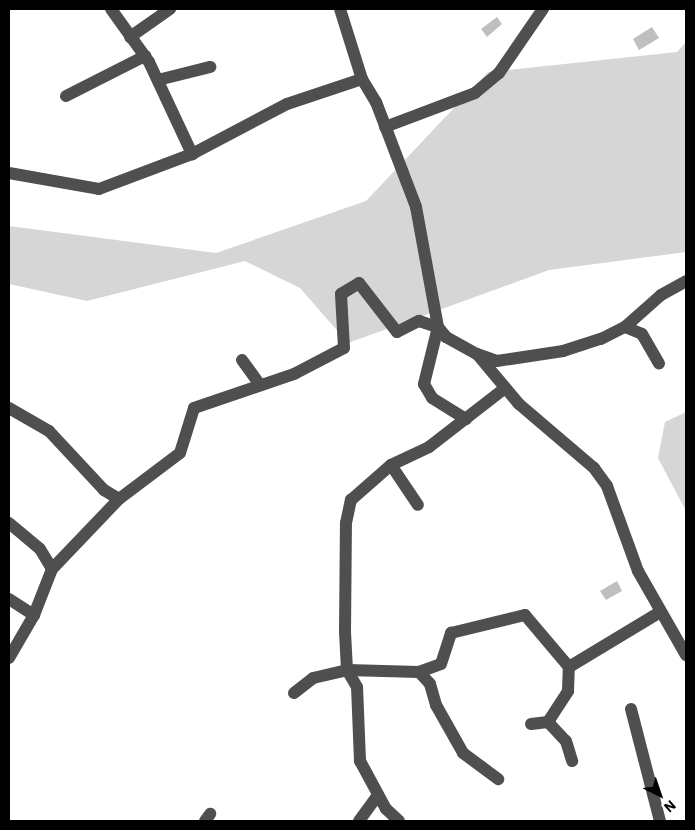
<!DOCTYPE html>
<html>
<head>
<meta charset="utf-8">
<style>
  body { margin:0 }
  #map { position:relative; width:695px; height:830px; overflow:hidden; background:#fff; font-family:"IBM Plex Sans",sans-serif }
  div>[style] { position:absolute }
  .green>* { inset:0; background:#d6d6d6 }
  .building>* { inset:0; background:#bfbfbf }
  .minor>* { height:12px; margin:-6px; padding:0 6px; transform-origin:6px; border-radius:6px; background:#4f4f4f }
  span { translate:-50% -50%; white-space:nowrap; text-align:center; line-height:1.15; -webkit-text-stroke:4.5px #fff; paint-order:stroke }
  .frame { position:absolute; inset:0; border:10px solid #000; pointer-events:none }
  .north { position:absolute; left:635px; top:770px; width:50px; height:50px; -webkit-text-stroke:4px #fff; paint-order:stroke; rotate:139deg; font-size:14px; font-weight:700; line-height:20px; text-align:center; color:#000 }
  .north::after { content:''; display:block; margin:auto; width:18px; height:22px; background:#000; clip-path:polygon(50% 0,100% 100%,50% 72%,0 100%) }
</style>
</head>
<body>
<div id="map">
  <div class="green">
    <i style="clip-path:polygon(686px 42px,686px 252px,549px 270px,348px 343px,300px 288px,245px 261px,87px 301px,9px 284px,9px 226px,216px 253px,366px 201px,488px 72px,677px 52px)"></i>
    <i style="clip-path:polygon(686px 412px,686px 511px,658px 458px,665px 422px)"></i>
  </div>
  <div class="building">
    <i style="clip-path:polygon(497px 17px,502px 24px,487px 37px,481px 29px)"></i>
    <i style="clip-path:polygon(652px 27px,659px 38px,639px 50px,633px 39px)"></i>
    <i style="clip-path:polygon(617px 581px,622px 591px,606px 600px,600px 591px)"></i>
  </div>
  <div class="minor">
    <i style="left:111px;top:9px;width:65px;rotate:54.4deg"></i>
    <i style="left:149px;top:62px;width:102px;rotate:64.9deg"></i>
    <i style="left:340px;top:9px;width:73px;rotate:72.6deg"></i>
    <i style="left:362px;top:79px;width:27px;rotate:59deg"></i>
    <i style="left:376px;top:102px;width:112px;rotate:69.1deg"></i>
    <i style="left:416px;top:207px;width:122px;rotate:79.6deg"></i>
    <i style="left:438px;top:327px;width:13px;rotate:51deg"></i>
    <i style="left:446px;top:337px;width:35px;rotate:29deg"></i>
    <i style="left:477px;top:354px;width:65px;rotate:50deg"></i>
    <i style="left:519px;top:404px;width:99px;rotate:40.5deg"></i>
    <i style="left:594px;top:468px;width:22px;rotate:54deg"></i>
    <i style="left:607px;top:486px;width:90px;rotate:70deg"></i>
    <i style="left:638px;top:571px;width:97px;rotate:60.3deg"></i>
    <i style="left:130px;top:37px;width:49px;rotate:-35deg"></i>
    <i style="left:158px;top:80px;width:54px;rotate:-14deg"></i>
    <i style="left:66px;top:96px;width:89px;rotate:-26.9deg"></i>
    <i style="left:385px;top:127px;width:96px;rotate:-20.7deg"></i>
    <i style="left:475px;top:93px;width:31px;rotate:-40deg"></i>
    <i style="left:499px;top:73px;width:78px;rotate:-55.5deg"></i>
    <i style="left:9px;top:173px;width:91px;rotate:10.1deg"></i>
    <i style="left:99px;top:189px;width:99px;rotate:-20.6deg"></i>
    <i style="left:192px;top:154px;width:107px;rotate:-27.8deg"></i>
    <i style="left:287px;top:104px;width:79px;rotate:-18.4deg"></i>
    <i style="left:625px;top:327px;width:18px;rotate:22deg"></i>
    <i style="left:642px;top:334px;width:34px;rotate:60deg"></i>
    <i style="left:477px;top:354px;width:21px;rotate:19deg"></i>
    <i style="left:497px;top:361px;width:67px;rotate:-8.6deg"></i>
    <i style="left:563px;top:351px;width:40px;rotate:-18deg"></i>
    <i style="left:601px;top:339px;width:27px;rotate:-27deg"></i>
    <i style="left:625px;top:327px;width:48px;rotate:-41.6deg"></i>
    <i style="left:661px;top:295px;width:29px;rotate:-29deg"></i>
    <i style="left:242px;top:360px;width:29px;rotate:54deg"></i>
    <i style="left:9px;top:408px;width:46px;rotate:29.9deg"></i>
    <i style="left:49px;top:431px;width:81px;rotate:47deg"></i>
    <i style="left:104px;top:490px;width:17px;rotate:31deg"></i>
    <i style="left:391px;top:465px;width:48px;rotate:56deg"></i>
    <i style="left:9px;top:523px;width:40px;rotate:40deg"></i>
    <i style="left:40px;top:549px;width:23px;rotate:59deg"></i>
    <i style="left:9px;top:599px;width:30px;rotate:33deg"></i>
    <i style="left:9px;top:658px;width:50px;rotate:-59.8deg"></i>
    <i style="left:34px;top:615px;width:49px;rotate:-68.6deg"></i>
    <i style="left:52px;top:569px;width:97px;rotate:-46.3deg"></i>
    <i style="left:119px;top:499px;width:76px;rotate:-37deg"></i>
    <i style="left:180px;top:453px;width:47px;rotate:-72.7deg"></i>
    <i style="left:194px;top:408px;width:106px;rotate:-18.8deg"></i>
    <i style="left:294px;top:374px;width:56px;rotate:-27.5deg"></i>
    <i style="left:344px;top:348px;width:54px;rotate:-93.2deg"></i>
    <i style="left:341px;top:294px;width:21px;rotate:-31deg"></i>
    <i style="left:359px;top:283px;width:62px;rotate:52.2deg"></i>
    <i style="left:397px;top:332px;width:25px;rotate:-27deg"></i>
    <i style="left:419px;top:321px;width:20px;rotate:18deg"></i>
    <i style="left:438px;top:327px;width:59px;rotate:103.8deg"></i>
    <i style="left:424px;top:384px;width:16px;rotate:60deg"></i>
    <i style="left:432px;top:398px;width:40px;rotate:32deg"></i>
    <i style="left:419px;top:672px;width:16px;rotate:47deg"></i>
    <i style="left:430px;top:684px;width:22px;rotate:74deg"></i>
    <i style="left:436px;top:705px;width:55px;rotate:60.6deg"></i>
    <i style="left:463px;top:753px;width:44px;rotate:36.6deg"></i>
    <i style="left:294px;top:693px;width:24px;rotate:-38deg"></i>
    <i style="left:313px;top:678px;width:35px;rotate:-13deg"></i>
    <i style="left:347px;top:670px;width:72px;rotate:1.6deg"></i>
    <i style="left:419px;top:672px;width:23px;rotate:-20deg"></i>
    <i style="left:441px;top:664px;width:33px;rotate:-72deg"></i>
    <i style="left:451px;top:633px;width:76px;rotate:-13.7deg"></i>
    <i style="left:525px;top:615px;width:68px;rotate:49.8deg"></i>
    <i style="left:631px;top:709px;width:116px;rotate:75.5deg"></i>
    <i style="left:548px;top:722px;width:26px;rotate:47deg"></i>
    <i style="left:566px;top:741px;width:21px;rotate:73deg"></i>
    <i style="left:531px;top:724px;width:17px;rotate:-7deg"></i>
    <i style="left:548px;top:722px;width:37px;rotate:-57deg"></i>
    <i style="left:568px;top:691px;width:24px;rotate:-88deg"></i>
    <i style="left:569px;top:667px;width:106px;rotate:-31.1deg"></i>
    <i style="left:205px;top:821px;width:9px;rotate:-54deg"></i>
    <i style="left:359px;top:821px;width:31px;rotate:-54deg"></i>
    <i style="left:399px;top:821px;width:18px;rotate:-137deg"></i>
    <i style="left:386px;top:809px;width:55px;rotate:-118.4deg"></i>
    <i style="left:360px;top:761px;width:74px;rotate:-92.3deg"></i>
    <i style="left:357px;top:687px;width:20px;rotate:-120deg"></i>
    <i style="left:347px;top:670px;width:38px;rotate:-93deg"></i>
    <i style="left:345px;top:632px;width:109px;rotate:-89.5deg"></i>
    <i style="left:346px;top:523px;width:24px;rotate:-78deg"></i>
    <i style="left:351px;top:500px;width:53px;rotate:-41.2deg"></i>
    <i style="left:391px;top:465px;width:42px;rotate:-25.3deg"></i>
    <i style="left:429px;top:447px;width:96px;rotate:-37.8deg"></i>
  </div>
  <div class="frame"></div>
  <div class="north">N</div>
</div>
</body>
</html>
